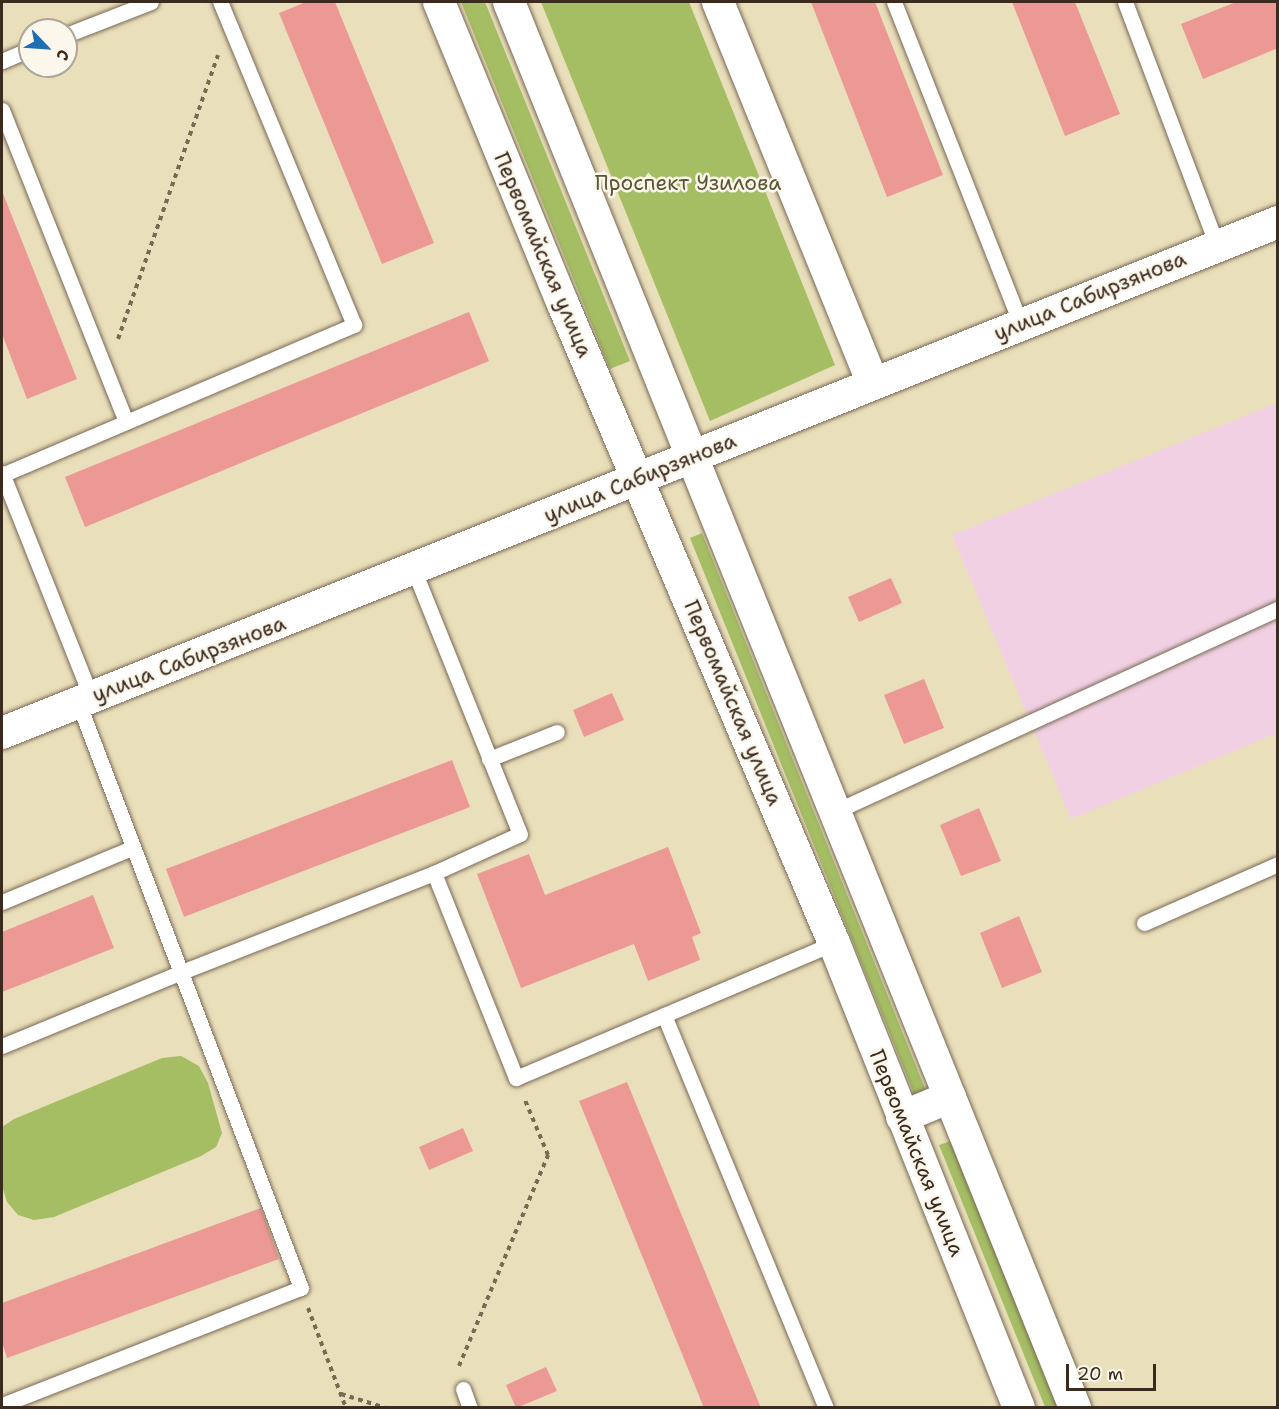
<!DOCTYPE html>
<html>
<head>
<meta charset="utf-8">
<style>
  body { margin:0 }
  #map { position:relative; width:1279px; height:1409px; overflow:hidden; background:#eadfbb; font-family:"Shantell Sans",sans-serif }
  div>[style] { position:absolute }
  .built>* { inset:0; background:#f1d0e3 }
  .green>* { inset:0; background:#a5be64 }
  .building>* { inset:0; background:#ec9996 }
  .path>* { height:4px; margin-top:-2px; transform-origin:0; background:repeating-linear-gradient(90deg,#786955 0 4.5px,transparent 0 9px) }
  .roads { filter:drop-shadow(0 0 2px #786955) drop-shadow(0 0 2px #786955) }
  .lane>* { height:15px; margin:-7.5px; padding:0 7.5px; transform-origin:7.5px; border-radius:7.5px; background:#fff }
  .street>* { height:32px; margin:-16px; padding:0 16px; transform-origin:16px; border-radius:16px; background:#fff }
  span { translate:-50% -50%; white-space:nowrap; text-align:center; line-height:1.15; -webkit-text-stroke:5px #fbf7ec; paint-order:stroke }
  .park-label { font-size:21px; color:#5b5633 }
  .street-label { font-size:21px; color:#3b2a1e }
  .frame { position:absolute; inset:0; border:3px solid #3b2a1e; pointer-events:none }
  .north { position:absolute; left:18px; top:18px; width:60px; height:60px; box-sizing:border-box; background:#fbf7ec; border:2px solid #aea59a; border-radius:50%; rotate:115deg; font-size:16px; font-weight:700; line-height:24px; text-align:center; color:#3b2a1e }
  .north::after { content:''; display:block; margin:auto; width:21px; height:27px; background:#1f6fb2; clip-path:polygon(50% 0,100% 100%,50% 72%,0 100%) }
  .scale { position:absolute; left:1066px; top:1364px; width:90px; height:27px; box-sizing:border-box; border:3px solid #3b2a1e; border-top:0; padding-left:8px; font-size:18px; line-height:21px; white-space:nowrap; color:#3b2a1e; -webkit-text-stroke:4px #fbf7ec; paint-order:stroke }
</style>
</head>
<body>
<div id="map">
  <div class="built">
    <i style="clip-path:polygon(1277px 403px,1277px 733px,1071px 819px,952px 535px)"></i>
  </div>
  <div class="green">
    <i style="clip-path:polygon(461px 2px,485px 2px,630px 361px,610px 369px)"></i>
    <i style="clip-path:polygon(541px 2px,689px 2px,835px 365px,710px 421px)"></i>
    <i style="clip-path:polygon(702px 533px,928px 1096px,917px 1101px,690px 538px)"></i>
    <i style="clip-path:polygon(181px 1056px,199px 1066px,208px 1083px,222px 1133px,216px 1147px,201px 1156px,54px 1217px,34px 1220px,18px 1215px,7px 1202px,2px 1186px,2px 1127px,14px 1119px,162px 1058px)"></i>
    <i style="clip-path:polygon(951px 1141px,1059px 1407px,1045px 1407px,939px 1145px)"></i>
  </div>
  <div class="building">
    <i style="clip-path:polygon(306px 2px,335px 2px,434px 243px,382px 264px,279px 13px)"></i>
    <i style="clip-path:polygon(811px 2px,875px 2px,943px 175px,887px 197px)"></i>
    <i style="clip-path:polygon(1012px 2px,1075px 2px,1120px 114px,1065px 136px)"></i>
    <i style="clip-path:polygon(1236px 2px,1278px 2px,1278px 48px,1203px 79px,1181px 24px)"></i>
    <i style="clip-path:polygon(2px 191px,77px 379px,27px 399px,2px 334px)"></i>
    <i style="clip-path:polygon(469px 312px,489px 361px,85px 527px,65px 477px)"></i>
    <i style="clip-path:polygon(891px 578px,902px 603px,859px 622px,848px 597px)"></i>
    <i style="clip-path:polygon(924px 679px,944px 728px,904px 744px,884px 695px)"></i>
    <i style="clip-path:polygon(612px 693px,624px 720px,584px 737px,573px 710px)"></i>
    <i style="clip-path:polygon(452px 760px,470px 807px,184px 917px,166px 869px)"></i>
    <i style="clip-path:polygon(979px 808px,1001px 861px,961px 876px,940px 825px)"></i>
    <i style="clip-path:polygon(668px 847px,701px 933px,692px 937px,700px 960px,648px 981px,634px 944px,521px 988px,477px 874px,529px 854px,545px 895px)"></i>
    <i style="clip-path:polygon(93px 895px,114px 948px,2px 992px,2px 932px)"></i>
    <i style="clip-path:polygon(1019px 916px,1042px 972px,1002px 988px,980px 933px)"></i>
    <i style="clip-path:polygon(627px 1082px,761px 1408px,704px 1408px,579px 1101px)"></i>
    <i style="clip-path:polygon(463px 1128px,473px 1151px,429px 1170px,419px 1147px)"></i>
    <i style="clip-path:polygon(261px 1208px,279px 1259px,7px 1358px,2px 1342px,2px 1303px)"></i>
    <i style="clip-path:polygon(546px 1367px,557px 1391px,516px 1408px,506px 1385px)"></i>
  </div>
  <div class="path">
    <i style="left:118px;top:339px;width:301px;rotate:-70.6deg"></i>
    <i style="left:308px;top:1308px;width:107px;rotate:69.2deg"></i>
    <i style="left:459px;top:1366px;width:229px;rotate:-67.1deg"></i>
    <i style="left:548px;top:1155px;width:62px;rotate:-112.8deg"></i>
    <i style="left:341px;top:1394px;width:47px;rotate:17.3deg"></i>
  </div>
  <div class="roads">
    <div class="lane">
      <i style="left:894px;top:2px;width:346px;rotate:68.5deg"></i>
      <i style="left:1125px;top:2px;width:260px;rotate:69.3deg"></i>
      <i style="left:66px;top:35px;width:91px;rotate:-21.2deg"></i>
      <i style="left:2px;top:61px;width:30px;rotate:-23deg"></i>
      <i style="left:2px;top:110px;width:335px;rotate:68.3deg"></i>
      <i style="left:2px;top:473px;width:241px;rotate:68.3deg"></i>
      <i style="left:2px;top:475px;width:383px;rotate:-23.1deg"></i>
      <i style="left:354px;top:325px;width:350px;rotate:-112.5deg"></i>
      <i style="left:489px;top:759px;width:73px;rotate:-21.7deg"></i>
      <i style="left:836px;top:811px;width:486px;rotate:-24.6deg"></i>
      <i style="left:434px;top:873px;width:221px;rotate:68.2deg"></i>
      <i style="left:516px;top:1078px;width:345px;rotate:-23deg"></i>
      <i style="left:2px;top:902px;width:141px;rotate:-22.6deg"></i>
      <i style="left:1144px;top:923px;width:146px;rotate:-23.8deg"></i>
      <i style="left:664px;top:1015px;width:425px;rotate:67.6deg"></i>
      <i style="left:2px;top:1046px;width:191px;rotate:-22.4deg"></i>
      <i style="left:179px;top:973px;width:274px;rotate:-21.4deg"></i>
      <i style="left:434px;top:873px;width:94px;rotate:-24.4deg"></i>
      <i style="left:520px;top:834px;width:284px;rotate:-111.9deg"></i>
      <i style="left:463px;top:1389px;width:20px;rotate:70deg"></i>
      <i style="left:2px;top:1405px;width:321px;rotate:-21.4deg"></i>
      <i style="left:301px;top:1288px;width:627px;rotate:-110.83deg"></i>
    </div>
    <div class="street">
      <i style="left:439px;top:2px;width:326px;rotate:67.7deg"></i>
      <i style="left:563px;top:304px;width:694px;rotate:67.02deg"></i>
      <i style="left:834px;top:943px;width:500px;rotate:68.3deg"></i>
      <i style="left:509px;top:2px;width:1516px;rotate:68.07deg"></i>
      <i style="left:718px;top:2px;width:411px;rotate:67.9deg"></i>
      <i style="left:2px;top:733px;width:1375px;rotate:-21.82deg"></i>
      <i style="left:902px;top:1117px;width:52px;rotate:-22.6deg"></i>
    </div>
  </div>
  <div class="park-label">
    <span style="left:688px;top:183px">Проспект Узилова</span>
  </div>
  <div class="street-label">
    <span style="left:543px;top:255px;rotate:67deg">Первомайская улица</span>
    <span style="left:1090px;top:296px;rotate:-22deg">улица Сабирзянова</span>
    <span style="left:640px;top:478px;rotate:-22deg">улица Сабирзянова</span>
    <span style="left:189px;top:659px;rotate:-21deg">улица Сабирзянова</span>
    <span style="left:733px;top:703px;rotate:67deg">Первомайская улица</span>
    <span style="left:917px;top:1153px;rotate:68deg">Первомайская улица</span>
  </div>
  <div class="frame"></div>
  <div class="north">С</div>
  <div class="scale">20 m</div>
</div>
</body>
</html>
